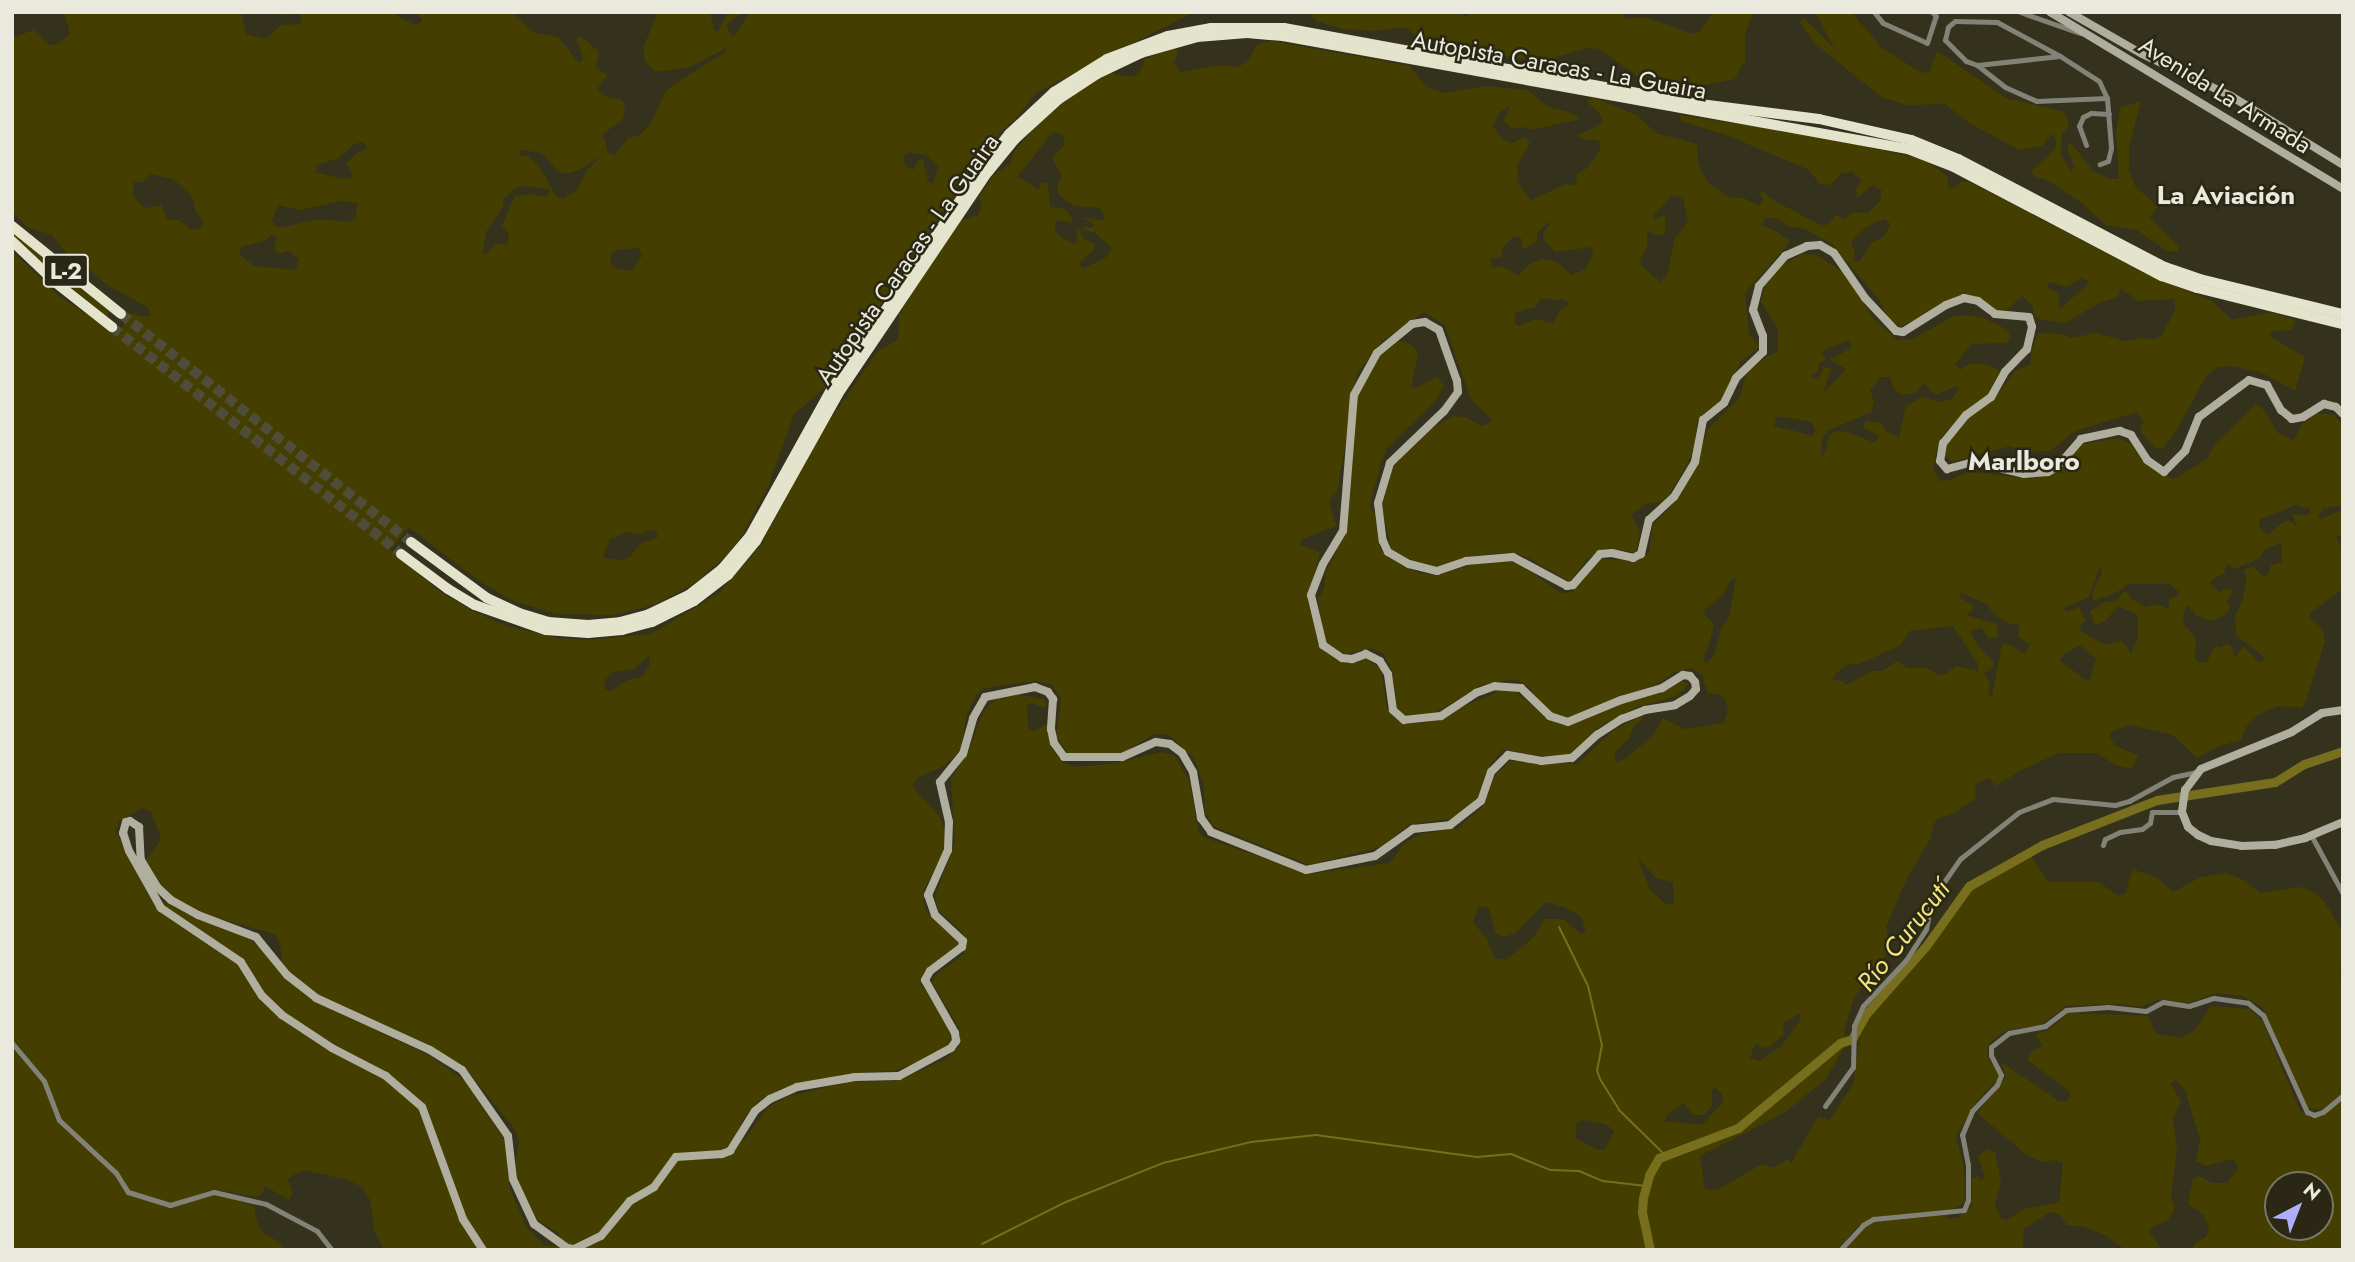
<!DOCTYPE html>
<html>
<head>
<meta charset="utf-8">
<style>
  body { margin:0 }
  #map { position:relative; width:2355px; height:1262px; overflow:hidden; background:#34321d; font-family:Jost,sans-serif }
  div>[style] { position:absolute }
  .green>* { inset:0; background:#443e00 }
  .stream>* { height:2px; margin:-1px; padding:0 1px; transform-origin:1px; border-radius:1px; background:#776f1d }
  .river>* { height:9px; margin:-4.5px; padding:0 4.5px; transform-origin:4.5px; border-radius:4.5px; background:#776f1d }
  .trunk-tunnel>* { height:10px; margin-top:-5px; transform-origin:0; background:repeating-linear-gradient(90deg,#4f4d3a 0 10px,transparent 0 15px) }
  .minor>* { height:5px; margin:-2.5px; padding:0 2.5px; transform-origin:2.5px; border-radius:2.5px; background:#828277 }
  .secondary>* { height:8px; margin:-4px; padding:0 4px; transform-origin:4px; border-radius:4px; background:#b0af9f }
  .trunk>* { height:10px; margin:-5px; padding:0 5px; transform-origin:5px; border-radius:5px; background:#e4e3cb }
  span { translate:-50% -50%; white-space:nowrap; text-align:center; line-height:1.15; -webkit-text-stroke:5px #2a2814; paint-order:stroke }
  .shield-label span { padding:2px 5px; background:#2a2814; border:2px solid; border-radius:5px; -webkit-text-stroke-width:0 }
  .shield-label { font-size:23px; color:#eae9dd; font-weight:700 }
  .street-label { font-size:24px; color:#eae9dd }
  .neighbourhood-label { font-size:26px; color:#eae9dd; font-weight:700 }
  .water-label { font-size:26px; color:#f1e77b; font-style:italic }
  .frame { position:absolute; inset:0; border:14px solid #eae9dd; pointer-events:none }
  .north { position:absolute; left:2264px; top:1171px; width:70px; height:70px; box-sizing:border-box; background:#2a2814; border:2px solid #777564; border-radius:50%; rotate:42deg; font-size:19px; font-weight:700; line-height:28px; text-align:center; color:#eae9dd }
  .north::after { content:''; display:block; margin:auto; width:24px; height:32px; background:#aeaefa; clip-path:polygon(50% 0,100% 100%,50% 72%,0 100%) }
</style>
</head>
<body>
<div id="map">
  <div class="green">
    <i style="clip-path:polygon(evenodd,64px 12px,241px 12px,246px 34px,266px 39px,281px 25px,302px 24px,300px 13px,278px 15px,273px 12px,391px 12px,414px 25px,423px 21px,416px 12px,511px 12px,533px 32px,558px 37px,579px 63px,583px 59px,577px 40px,579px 35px,597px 50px,599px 56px,595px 67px,607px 75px,597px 89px,607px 97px,622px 100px,625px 106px,623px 119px,603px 134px,608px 153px,614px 156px,628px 138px,640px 135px,651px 123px,665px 92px,673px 85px,727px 51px,724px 49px,690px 67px,656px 72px,645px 61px,643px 48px,658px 12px,710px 12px,714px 30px,718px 32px,728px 12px,742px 12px,727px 24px,730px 35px,735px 36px,750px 12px,1194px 12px,1037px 92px,1018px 116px,985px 147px,828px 385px,794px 414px,768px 487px,740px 539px,724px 558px,692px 585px,651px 606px,613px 615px,556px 614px,514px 601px,482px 583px,409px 527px,390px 550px,443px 594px,476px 612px,506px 626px,558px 638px,587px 640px,651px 634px,719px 593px,761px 545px,819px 436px,877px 352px,898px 340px,899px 315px,917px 285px,960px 221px,978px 215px,982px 205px,978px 197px,997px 172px,1010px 164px,1014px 152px,1046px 115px,1073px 96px,1107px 73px,1134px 77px,1143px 67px,1144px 60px,1171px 48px,1179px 51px,1174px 62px,1180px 72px,1219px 65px,1238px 67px,1247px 62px,1257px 45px,1271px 41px,1410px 66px,1426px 87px,1444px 93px,1487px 86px,1527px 90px,1548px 107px,1570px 112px,1580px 119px,1533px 130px,1523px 127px,1512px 129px,1504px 121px,1510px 106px,1500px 112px,1493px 126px,1503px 140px,1512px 143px,1524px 137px,1530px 143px,1518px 164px,1517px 178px,1519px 185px,1531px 200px,1566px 184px,1576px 185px,1577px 174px,1587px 168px,1600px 150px,1599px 141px,1581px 139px,1578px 135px,1594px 128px,1602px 121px,1602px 116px,1588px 103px,1587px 100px,1594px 98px,1637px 115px,1656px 133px,1697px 144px,1698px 164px,1708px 182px,1730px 198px,1744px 198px,1758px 206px,1763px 201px,1760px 193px,1762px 191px,1778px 203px,1821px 225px,1827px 225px,1836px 215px,1845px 219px,1853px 212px,1868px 213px,1880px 201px,1882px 191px,1873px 185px,1857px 198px,1856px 190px,1861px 180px,1852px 172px,1842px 173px,1830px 185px,1820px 184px,1809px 170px,1729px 136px,1681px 121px,1679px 115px,1824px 137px,1925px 160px,1947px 176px,1949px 188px,1955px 188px,1962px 181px,1972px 183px,2146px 274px,2212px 301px,2232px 320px,2269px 312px,2295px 320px,2292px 330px,2272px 331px,2269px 336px,2305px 357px,2295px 391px,2262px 373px,2233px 366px,2218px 367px,2206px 376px,2177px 430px,2163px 449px,2155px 448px,2142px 433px,2140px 427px,2144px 422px,2137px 412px,2075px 431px,2050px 451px,2023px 452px,2010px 446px,1952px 462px,1944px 455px,1944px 446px,1961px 423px,1995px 398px,2015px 371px,2031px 364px,2031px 352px,2038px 333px,2060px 334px,2072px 338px,2096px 333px,2125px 341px,2138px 338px,2156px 339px,2162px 335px,2175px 310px,2175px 299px,2137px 301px,2121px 288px,2118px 297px,2103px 301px,2065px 323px,2039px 319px,2034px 314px,2033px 306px,2022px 296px,2004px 313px,1957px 297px,1901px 327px,1888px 318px,1879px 300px,1832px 244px,1805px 229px,1788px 226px,1776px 218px,1765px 218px,1762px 225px,1776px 231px,1790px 242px,1745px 293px,1749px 334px,1760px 347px,1740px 362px,1722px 399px,1697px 420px,1694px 452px,1669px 495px,1661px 502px,1646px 504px,1631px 515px,1640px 532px,1636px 553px,1610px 548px,1601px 551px,1588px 558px,1570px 582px,1528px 558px,1511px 552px,1464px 557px,1439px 568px,1420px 565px,1391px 549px,1381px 502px,1394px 464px,1432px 428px,1453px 416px,1465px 417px,1481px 426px,1492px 422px,1490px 417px,1471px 400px,1445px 325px,1424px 312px,1382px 341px,1357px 374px,1349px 406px,1349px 423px,1337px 492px,1329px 500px,1336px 526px,1302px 539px,1299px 545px,1320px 552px,1308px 601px,1319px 646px,1331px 655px,1367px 659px,1381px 669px,1387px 709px,1394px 718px,1406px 724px,1427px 722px,1502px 690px,1516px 692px,1544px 715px,1543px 706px,1531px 689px,1518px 680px,1509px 680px,1481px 685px,1430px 716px,1405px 716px,1397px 707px,1392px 671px,1383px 653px,1371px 648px,1346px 654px,1328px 645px,1323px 637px,1318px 599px,1324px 589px,1326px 571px,1346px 533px,1357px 395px,1366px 374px,1388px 345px,1396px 341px,1405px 342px,1414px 347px,1418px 354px,1411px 387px,1416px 388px,1437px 377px,1444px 386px,1436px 400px,1387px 448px,1381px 463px,1370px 506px,1375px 516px,1379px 545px,1387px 557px,1419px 573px,1435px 575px,1477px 564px,1510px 561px,1522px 565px,1560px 593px,1573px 592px,1599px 559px,1638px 561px,1649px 552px,1653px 525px,1673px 504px,1697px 465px,1707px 430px,1740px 397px,1746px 374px,1764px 358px,1778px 352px,1778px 329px,1761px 302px,1765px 284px,1778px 268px,1801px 254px,1817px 255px,1844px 273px,1873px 318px,1897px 340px,1913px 339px,1954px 316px,1964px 315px,1984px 318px,2008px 330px,2010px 338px,2006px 343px,1971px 344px,1955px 365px,1960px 370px,1969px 364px,1981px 364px,1996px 368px,2000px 373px,1991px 392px,1963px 413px,1939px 440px,1933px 468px,1940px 481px,1950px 480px,1969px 471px,2031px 479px,2040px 476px,2083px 444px,2119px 438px,2131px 444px,2143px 461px,2173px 479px,2206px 460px,2216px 443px,2256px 404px,2264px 410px,2278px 433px,2294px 440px,2302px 424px,2317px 413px,2333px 415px,2343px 425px,2343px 505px,2323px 509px,2318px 517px,2321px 519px,2343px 510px,2343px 537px,2335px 535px,2343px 551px,2343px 589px,2310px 613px,2311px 620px,2323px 630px,2325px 641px,2305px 704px,2301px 708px,2278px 706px,2258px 715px,2245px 728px,2241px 740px,2219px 746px,2197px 758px,2173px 735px,2129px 725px,2111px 732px,2109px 737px,2116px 746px,2138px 755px,2132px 769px,2115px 765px,2097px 753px,2060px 753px,2021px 770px,1996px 786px,1989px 778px,1979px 782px,1975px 787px,1976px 798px,1953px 814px,1938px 818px,1934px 824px,1931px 838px,1907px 878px,1886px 927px,1889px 943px,1886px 955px,1854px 998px,1844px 1031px,1846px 1045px,1825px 1080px,1784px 1113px,1700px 1156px,1705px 1189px,1717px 1190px,1762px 1164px,1773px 1168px,1788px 1159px,1791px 1163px,1818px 1117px,1829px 1120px,1853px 1085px,1863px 1012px,1915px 965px,1925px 942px,1950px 918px,1954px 899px,1960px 890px,1977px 877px,2029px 853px,2048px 882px,2099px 882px,2118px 896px,2126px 893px,2131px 873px,2135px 870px,2157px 878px,2173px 892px,2201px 877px,2226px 873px,2244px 880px,2260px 893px,2300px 887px,2312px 891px,2323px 900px,2343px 932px,2340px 978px,2343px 983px,2343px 1250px,2191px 1250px,2196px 1242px,2206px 1237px,2209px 1229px,2204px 1215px,2188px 1204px,2193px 1179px,2199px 1176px,2212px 1183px,2227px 1183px,2239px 1167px,2233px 1159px,2206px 1166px,2196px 1161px,2200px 1139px,2185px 1090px,2176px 1080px,2170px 1084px,2181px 1101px,2173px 1118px,2177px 1151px,2171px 1196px,2175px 1209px,2167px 1221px,2152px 1227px,2149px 1232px,2162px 1250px,2126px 1250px,2103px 1234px,2084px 1227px,2067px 1225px,2059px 1214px,2050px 1212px,2024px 1229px,2023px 1250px,1844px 1250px,1860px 1224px,1837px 1250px,488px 1250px,483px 1246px,479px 1250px,384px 1250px,374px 1230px,370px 1200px,362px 1187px,348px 1180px,303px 1170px,287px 1179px,293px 1193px,289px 1200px,265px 1186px,262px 1194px,256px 1197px,219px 1190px,212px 1193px,254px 1206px,258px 1226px,266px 1235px,280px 1242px,283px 1250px,12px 1250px,12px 251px,60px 297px,114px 332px,120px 333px,129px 313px,147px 317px,151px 315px,147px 307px,107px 285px,80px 261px,66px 253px,52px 235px,27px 227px,12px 211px,12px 38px,33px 30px,50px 45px,58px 44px,70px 34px,64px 12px,1053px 132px,1060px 133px,1064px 139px,1064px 145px,1052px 158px,1062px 176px,1057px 187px,1060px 196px,1074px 206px,1100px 208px,1105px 217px,1103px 221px,1082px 217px,1095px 225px,1091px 228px,1083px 226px,1084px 230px,1095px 233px,1112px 248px,1105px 258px,1084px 268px,1080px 266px,1081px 261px,1094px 250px,1095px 243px,1083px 239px,1079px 227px,1076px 230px,1078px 239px,1074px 244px,1062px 238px,1055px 231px,1056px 220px,1072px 223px,1073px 220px,1065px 209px,1050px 207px,1048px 183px,1043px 182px,1038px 190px,1018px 176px,1053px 132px,64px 12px,363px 142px,368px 148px,357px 153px,346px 164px,353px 173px,351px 178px,343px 179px,315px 172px,317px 165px,339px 158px,354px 144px,363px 142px,64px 12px,522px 150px,542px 153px,558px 171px,565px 174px,581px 169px,601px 156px,587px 170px,577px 190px,563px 199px,556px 196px,540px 167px,528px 156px,519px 155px,522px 150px,64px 12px,909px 152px,928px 156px,938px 167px,933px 184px,928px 181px,923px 159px,919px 160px,913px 170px,905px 166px,903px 157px,909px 152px,64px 12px,151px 174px,173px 179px,192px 196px,196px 212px,203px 220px,202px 228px,192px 230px,179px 220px,167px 219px,162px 205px,145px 208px,133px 197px,134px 182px,143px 182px,151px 174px,64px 12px,521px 186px,548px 189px,550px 192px,546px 197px,531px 194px,515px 196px,502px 226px,509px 233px,507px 244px,496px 244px,486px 254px,483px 253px,486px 232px,503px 207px,504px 198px,515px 188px,521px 186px,64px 12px,1673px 194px,1683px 198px,1688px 221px,1674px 240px,1668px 273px,1660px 282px,1642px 266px,1640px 260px,1647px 247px,1647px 230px,1657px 236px,1665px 234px,1665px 215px,1655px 219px,1653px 216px,1673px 194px,64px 12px,341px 201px,358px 203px,355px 219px,347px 222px,319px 219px,283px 227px,277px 227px,272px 221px,278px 205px,300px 210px,341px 201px,64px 12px,1883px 219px,1890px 223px,1890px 226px,1882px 238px,1872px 242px,1860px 261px,1854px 262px,1855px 251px,1851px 245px,1854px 239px,1865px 228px,1883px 219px,64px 12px,1552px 220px,1543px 234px,1544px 240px,1555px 252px,1591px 247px,1593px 254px,1586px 269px,1572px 275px,1555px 261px,1543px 259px,1530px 264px,1518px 275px,1501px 266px,1492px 268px,1491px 258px,1501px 257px,1503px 248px,1514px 236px,1522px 239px,1522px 247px,1527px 248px,1537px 241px,1537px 232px,1552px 220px,64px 12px,271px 235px,277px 237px,274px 250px,280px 253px,289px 251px,299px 259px,296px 270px,254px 266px,239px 254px,241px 247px,264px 241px,271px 235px,64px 12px,639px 248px,642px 256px,631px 271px,615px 268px,610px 263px,611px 254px,616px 250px,639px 248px,64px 12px,2082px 278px,2088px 281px,2087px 285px,2060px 309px,2058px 294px,2047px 287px,2049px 282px,2067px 287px,2082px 278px,64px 12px,1540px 299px,1565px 300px,1569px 304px,1561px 309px,1553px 323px,1535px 319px,1520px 326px,1515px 324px,1515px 313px,1536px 306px,1540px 299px,64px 12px,1851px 340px,1851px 348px,1830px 360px,1846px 369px,1823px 394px,1831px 368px,1824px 367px,1818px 379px,1810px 377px,1818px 371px,1819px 363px,1826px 360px,1822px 353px,1830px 347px,1851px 340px,64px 12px,1881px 377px,1890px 377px,1895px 390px,1902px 395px,1915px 393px,1924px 383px,1935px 395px,1956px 386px,1959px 390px,1952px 399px,1940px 402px,1923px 397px,1906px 406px,1899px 438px,1886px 431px,1881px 423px,1867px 421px,1863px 425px,1865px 429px,1879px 436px,1875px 443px,1848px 432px,1835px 431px,1829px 436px,1825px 453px,1821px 456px,1822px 440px,1827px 431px,1871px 412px,1874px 402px,1870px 390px,1881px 377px,64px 12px,1776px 416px,1812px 422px,1815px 430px,1814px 436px,1774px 426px,1776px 416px,64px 12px,2296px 505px,2310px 509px,2310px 512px,2307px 515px,2292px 514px,2297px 527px,2290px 521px,2285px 521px,2267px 535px,2260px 528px,2259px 520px,2296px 505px,64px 12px,648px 530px,656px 531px,658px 537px,640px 544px,630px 557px,620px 560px,603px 558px,610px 539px,627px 532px,641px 535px,648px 530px,64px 12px,2281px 542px,2282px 562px,2271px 565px,2268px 575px,2262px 576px,2254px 566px,2244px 570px,2247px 581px,2242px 602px,2235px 616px,2236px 635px,2263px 656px,2264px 661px,2258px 662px,2244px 646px,2234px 658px,2232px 647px,2227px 643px,2221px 648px,2215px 646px,2207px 662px,2199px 663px,2195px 658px,2196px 639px,2183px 623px,2185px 608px,2188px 606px,2197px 616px,2211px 621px,2225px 615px,2230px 608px,2227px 600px,2233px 591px,2226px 589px,2219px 592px,2209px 582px,2224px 573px,2227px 563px,2235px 569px,2260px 558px,2263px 551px,2281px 542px,64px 12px,2100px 567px,2102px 572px,2092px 592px,2093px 601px,2116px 593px,2128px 584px,2170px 584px,2179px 592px,2177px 597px,2170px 598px,2168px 609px,2155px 604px,2145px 607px,2129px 597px,2129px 593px,2123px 592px,2117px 601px,2105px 602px,2090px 611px,2095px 625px,2104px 622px,2119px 606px,2137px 615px,2138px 636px,2131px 654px,2122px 641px,2105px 645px,2081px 631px,2079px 627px,2085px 620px,2079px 607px,2068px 612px,2063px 608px,2088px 598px,2100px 567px,64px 12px,1736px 578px,1729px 617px,1722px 627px,1714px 656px,1706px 664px,1703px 658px,1709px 645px,1714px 624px,1704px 614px,1705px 609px,1723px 595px,1731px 580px,1736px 578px,64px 12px,1960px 592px,1987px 604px,1993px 613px,2009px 624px,2019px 624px,2018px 636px,2030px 645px,2025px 654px,2007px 643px,2002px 645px,1992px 696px,1988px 694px,1990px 682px,1984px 674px,1993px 667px,1993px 661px,1979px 647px,1970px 631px,1981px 628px,1989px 638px,1995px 638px,1998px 637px,1997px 624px,1966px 615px,1973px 609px,1973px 605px,1960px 598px,1960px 592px,64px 12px,1953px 626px,1978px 664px,1978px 671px,1956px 666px,1946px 674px,1938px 675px,1927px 668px,1908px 668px,1897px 661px,1882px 671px,1872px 671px,1847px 685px,1842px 681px,1833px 680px,1833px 676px,1846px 665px,1858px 664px,1900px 646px,1910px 631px,1953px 626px,64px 12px,2080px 645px,2096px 659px,2089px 682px,2060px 661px,2063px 655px,2080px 645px,64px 12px,647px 657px,650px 658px,649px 667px,642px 677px,628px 680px,610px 691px,605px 689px,605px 680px,613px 672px,635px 669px,647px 657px,64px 12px,1692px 668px,1702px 675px,1708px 693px,1721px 695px,1726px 701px,1728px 709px,1724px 723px,1684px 729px,1663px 718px,1654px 735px,1625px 759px,1616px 762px,1614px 753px,1629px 739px,1634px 726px,1643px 720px,1641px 716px,1614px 730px,1577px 764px,1510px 761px,1496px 774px,1482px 807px,1458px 828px,1420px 834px,1405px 843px,1389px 863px,1309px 874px,1203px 837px,1198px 830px,1190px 783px,1175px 756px,1162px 752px,1111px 764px,1075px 767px,1063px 763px,1052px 748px,1048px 723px,1033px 732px,1028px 728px,1027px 705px,1032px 703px,1045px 708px,1047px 705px,1044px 699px,1016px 694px,998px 697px,983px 712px,969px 749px,951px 779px,955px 843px,935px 895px,938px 910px,962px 932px,967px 942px,964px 954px,935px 976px,932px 982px,960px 1030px,959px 1046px,945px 1060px,895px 1081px,848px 1082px,786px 1097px,767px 1108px,745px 1139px,741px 1140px,737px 1134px,743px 1119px,758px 1101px,780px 1089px,853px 1073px,894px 1071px,924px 1060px,950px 1043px,951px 1030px,919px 981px,925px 970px,949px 956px,960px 942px,926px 911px,923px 898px,924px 889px,944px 852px,946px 834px,939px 815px,917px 793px,913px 785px,919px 777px,944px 766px,960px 751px,967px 714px,976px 695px,983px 688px,1035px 681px,1051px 684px,1061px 698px,1056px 737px,1069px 754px,1121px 754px,1154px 734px,1169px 735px,1194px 758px,1204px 785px,1205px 812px,1213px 826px,1309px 865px,1381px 847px,1410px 824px,1451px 819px,1478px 798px,1490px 765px,1504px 749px,1535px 756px,1559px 757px,1572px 754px,1596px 729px,1612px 720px,1637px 707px,1677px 696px,1689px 684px,1683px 681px,1664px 692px,1600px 704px,1655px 685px,1675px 672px,1692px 668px,64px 12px,142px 808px,151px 812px,160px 835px,160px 841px,146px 860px,171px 903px,158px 902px,148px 895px,116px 832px,119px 821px,142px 808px,64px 12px,1638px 858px,1656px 878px,1673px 882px,1674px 904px,1666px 904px,1650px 890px,1638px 858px,64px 12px,1546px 902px,1567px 908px,1582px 918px,1586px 932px,1581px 934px,1563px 919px,1544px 919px,1534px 937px,1506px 960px,1494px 958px,1487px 939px,1473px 922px,1479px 906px,1489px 908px,1496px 934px,1505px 937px,1515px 933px,1546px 902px,64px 12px,210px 916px,275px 934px,280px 944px,283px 967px,248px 938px,202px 919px,210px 916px,64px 12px,2217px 993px,2243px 996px,2263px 1008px,2297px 1090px,2307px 1108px,2323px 1110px,2323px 1116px,2312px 1118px,2300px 1111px,2262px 1020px,2249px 1009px,2211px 1006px,2195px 1030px,2182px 1038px,2156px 1034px,2148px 1016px,2068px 1013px,2047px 1031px,2035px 1034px,2043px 1046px,2032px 1051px,2027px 1060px,2068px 1090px,2071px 1095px,2067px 1101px,2059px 1101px,2001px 1062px,2006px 1077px,1977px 1113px,2028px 1156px,2043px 1162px,2056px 1160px,2063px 1163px,2059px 1202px,2024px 1209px,2007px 1220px,2001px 1218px,1995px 1205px,2001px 1181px,1995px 1152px,1988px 1149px,1978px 1156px,1985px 1177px,1981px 1181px,1977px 1176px,1972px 1179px,1972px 1206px,1958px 1218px,1946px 1218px,1946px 1214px,1965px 1202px,1964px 1168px,1956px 1136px,1976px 1102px,1997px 1080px,1998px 1073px,1987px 1057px,1988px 1046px,1995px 1038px,2006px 1030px,2040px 1025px,2066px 1006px,2119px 1004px,2142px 1007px,2159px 999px,2187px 1003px,2217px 993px,64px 12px,325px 1006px,447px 1056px,467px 1070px,516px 1131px,519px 1143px,515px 1165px,518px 1182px,538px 1221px,559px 1233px,556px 1246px,545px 1246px,526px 1226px,510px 1189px,504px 1139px,465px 1081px,430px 1056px,325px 1006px,64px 12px,1798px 1014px,1801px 1014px,1800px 1021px,1782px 1045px,1760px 1061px,1750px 1058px,1755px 1043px,1763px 1048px,1770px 1047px,1783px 1035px,1784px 1022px,1798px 1014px,64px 12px,1715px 1087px,1722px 1094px,1723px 1102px,1702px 1125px,1664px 1121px,1667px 1115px,1684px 1103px,1693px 1115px,1704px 1115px,1712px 1106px,1712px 1091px,1715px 1087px,64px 12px,1584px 1120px,1606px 1124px,1614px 1131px,1605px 1149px,1598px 1150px,1575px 1138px,1577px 1123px,1584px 1120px,64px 12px,2278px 1185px,2320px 1185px,2320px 1227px,2278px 1227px,2278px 1185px)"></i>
    <i style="clip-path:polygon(1308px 12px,1459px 12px,1466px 17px,1474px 12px,1621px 12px,1626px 19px,1645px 17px,1693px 34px,1699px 32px,1714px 12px,1754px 12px,1745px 33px,1745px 61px,1734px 79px,1695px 87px,1642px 79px,1599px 49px,1589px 48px,1545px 60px,1527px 60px,1469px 50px,1450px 44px,1438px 46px,1424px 43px,1405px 27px,1374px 31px,1342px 29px,1317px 21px)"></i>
    <i style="clip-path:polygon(1815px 12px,1851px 12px,1882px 48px,1920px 72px,1929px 73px,1937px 51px,2006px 98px,2064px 112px,2069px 125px,2062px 134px,2061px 154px,2071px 172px,2074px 167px,2067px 146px,2071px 143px,2093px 171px,2110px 179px,2119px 179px,2116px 132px,2120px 108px,2141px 101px,2129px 147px,2129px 170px,2135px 186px,2158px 207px,2149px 217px,2179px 247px,2177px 252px,2167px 251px,2137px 230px,2106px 225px,2083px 204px,2049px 181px,2034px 176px,2031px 171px,2056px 148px,2056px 139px,2051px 134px,2042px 146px,2020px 150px,1969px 123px,1945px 104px,1908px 105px,1883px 98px,1814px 43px,1800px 22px,1804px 18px,1835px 49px)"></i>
    <i style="clip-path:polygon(12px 231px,110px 311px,106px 316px,36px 258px,12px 235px)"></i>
  </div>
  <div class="stream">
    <i style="left:1559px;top:927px;width:66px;rotate:63.8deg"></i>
    <i style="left:1588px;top:986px;width:61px;rotate:76.7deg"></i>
    <i style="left:1602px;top:1045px;width:25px;rotate:101deg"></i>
    <i style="left:1597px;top:1070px;width:9px;rotate:72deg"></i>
    <i style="left:1600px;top:1079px;width:36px;rotate:58deg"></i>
    <i style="left:1619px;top:1110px;width:63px;rotate:44.4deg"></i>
    <i style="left:982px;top:1244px;width:94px;rotate:-26.6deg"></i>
    <i style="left:1066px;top:1202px;width:105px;rotate:-21.9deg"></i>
    <i style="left:1163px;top:1163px;width:90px;rotate:-13.4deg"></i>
    <i style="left:1251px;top:1142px;width:65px;rotate:-6.1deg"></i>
    <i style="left:1316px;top:1135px;width:162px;rotate:7.8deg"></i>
    <i style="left:1477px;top:1157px;width:34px;rotate:-5deg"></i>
    <i style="left:1511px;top:1154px;width:42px;rotate:22.3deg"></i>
    <i style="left:1550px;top:1170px;width:29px;rotate:2deg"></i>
    <i style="left:1579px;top:1171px;width:26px;rotate:23deg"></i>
    <i style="left:1603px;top:1181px;width:43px;rotate:6.6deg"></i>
  </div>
  <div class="river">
    <i style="left:1650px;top:1250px;width:39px;rotate:-102deg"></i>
    <i style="left:1642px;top:1212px;width:14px;rotate:-86deg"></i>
    <i style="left:1643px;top:1198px;width:24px;rotate:-75deg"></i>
    <i style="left:1649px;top:1175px;width:20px;rotate:-60deg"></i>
    <i style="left:1659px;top:1158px;width:85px;rotate:-20.8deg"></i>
    <i style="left:1738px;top:1128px;width:133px;rotate:-39.8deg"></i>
    <i style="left:1840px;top:1043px;width:13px;rotate:-18deg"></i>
    <i style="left:1852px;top:1039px;width:29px;rotate:-61deg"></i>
    <i style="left:1866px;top:1014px;width:91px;rotate:-48.6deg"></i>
    <i style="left:1926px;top:946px;width:74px;rotate:-54.4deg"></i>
    <i style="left:1969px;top:886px;width:84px;rotate:-29.3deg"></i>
    <i style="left:2042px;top:845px;width:123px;rotate:-21.4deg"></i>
    <i style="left:2157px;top:800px;width:119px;rotate:-8.7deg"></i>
    <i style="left:2275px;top:782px;width:34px;rotate:-32deg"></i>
    <i style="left:2304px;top:764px;width:41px;rotate:-18.4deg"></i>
  </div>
  <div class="trunk-tunnel">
    <i style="left:121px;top:314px;width:369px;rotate:38.2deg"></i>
    <i style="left:112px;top:327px;width:367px;rotate:38.1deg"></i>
  </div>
  <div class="minor">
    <i style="left:1874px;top:12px;width:14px;rotate:51deg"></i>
    <i style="left:1883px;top:23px;width:48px;rotate:24.4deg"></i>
    <i style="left:1927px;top:43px;width:28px;rotate:-72deg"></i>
    <i style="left:1936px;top:16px;width:6px;rotate:-135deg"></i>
    <i style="left:2020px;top:12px;width:64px;rotate:19.3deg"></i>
    <i style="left:2060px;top:56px;width:83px;rotate:173.8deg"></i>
    <i style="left:1977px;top:65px;width:12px;rotate:-160deg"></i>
    <i style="left:1966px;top:61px;width:30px;rotate:-135deg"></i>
    <i style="left:1945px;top:40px;width:13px;rotate:-77deg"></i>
    <i style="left:1948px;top:27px;width:9px;rotate:-41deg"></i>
    <i style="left:1955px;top:21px;width:42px;rotate:1.4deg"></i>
    <i style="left:1997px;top:22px;width:72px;rotate:28.4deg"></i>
    <i style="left:2060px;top:56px;width:46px;rotate:32.7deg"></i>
    <i style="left:2099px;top:81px;width:19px;rotate:65deg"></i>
    <i style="left:2107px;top:98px;width:50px;rotate:85.4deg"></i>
    <i style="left:2111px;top:148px;width:13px;rotate:103deg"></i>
    <i style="left:2108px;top:161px;width:9px;rotate:159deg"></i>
    <i style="left:1977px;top:65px;width:36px;rotate:38deg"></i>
    <i style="left:2005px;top:87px;width:34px;rotate:24deg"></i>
    <i style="left:2036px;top:101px;width:71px;rotate:-2.4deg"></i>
    <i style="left:2086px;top:145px;width:20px;rotate:-110deg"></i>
    <i style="left:2079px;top:126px;width:10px;rotate:-66deg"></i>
    <i style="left:2083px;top:117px;width:9px;rotate:-27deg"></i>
    <i style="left:2091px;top:113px;width:18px;rotate:3deg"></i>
    <i style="left:2311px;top:835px;width:67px;rotate:61.5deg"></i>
    <i style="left:2103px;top:845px;width:6px;rotate:-72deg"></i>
    <i style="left:2105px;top:839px;width:17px;rotate:-25deg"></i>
    <i style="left:2120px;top:832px;width:22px;rotate:-8deg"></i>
    <i style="left:2142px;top:829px;width:10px;rotate:-37deg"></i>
    <i style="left:2150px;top:823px;width:11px;rotate:-80deg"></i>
    <i style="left:2152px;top:812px;width:30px"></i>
    <i style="left:12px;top:1043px;width:50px;rotate:49.9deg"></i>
    <i style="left:44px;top:1081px;width:42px;rotate:69deg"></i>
    <i style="left:59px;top:1120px;width:78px;rotate:42.9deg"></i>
    <i style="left:116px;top:1173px;width:22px;rotate:58deg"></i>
    <i style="left:128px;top:1192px;width:44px;rotate:17.2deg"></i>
    <i style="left:170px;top:1205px;width:46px;rotate:-16.5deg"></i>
    <i style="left:214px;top:1192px;width:53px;rotate:13deg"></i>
    <i style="left:266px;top:1204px;width:58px;rotate:27.9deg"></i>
    <i style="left:317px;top:1231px;width:24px;rotate:52deg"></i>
    <i style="left:1825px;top:1106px;width:48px;rotate:-54.3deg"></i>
    <i style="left:1853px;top:1067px;width:41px;rotate:-88.6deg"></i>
    <i style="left:1854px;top:1026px;width:22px;rotate:-66deg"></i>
    <i style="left:1863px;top:1006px;width:63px;rotate:-46.9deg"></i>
    <i style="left:1906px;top:960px;width:37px;rotate:-57deg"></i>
    <i style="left:1926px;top:929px;width:31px;rotate:-79deg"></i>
    <i style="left:1932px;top:899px;width:49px;rotate:-55deg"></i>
    <i style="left:1960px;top:859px;width:75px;rotate:-38.5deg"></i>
    <i style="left:2019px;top:812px;width:36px;rotate:-21deg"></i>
    <i style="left:2053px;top:799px;width:62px;rotate:5.5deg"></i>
    <i style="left:2115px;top:805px;width:15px;rotate:-16deg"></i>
    <i style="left:2129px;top:801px;width:50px;rotate:-28.6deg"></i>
    <i style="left:2173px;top:777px;width:25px;rotate:-12deg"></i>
    <i style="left:1840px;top:1250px;width:34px;rotate:-47deg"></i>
    <i style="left:1863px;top:1225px;width:12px;rotate:-31deg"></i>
    <i style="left:1873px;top:1219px;width:91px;rotate:-5.6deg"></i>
    <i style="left:1964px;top:1210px;width:11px;rotate:-68deg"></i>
    <i style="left:1968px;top:1200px;width:35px;rotate:-90deg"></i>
    <i style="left:1968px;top:1165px;width:31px;rotate:-101deg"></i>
    <i style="left:1962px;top:1135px;width:26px;rotate:-67deg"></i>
    <i style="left:1972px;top:1111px;width:36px;rotate:-46deg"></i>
    <i style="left:1997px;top:1085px;width:11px;rotate:-68deg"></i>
    <i style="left:2001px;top:1075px;width:22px;rotate:-117deg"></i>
    <i style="left:1991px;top:1055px;width:8px;rotate:-90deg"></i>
    <i style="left:1991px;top:1047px;width:23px;rotate:-38deg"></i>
    <i style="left:2009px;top:1033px;width:37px;rotate:-11deg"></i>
    <i style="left:2045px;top:1026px;width:26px;rotate:-37deg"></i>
    <i style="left:2066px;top:1010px;width:42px;rotate:-4.1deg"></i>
    <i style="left:2108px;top:1007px;width:38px;rotate:6deg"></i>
    <i style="left:2146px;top:1011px;width:19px;rotate:-28deg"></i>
    <i style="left:2163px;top:1002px;width:26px;rotate:9deg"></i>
    <i style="left:2189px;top:1006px;width:26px;rotate:-18deg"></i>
    <i style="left:2214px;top:998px;width:34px;rotate:8deg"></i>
    <i style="left:2248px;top:1003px;width:19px;rotate:39deg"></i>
    <i style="left:2263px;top:1015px;width:107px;rotate:65.6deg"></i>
    <i style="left:2307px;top:1112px;width:8px;rotate:23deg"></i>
    <i style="left:2314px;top:1115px;width:9px;rotate:-18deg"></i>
    <i style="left:2323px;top:1112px;width:26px;rotate:-40deg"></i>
  </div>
  <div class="secondary">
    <i style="left:2050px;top:12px;width:342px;rotate:31.1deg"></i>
    <i style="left:2069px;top:12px;width:84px;rotate:29.9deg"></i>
    <i style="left:2142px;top:54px;width:98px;rotate:25.3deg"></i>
    <i style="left:2231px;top:96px;width:132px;rotate:31.6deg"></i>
    <i style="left:2343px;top:710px;width:21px;rotate:172deg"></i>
    <i style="left:2322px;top:713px;width:36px;rotate:148deg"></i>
    <i style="left:2292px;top:732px;width:98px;rotate:157.9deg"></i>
    <i style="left:2201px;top:769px;width:26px;rotate:127deg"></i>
    <i style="left:2185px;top:790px;width:22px;rotate:98deg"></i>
    <i style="left:2182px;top:812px;width:16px;rotate:68deg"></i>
    <i style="left:2188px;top:827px;width:13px;rotate:39deg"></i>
    <i style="left:2198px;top:835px;width:14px;rotate:25deg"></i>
    <i style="left:2211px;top:841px;width:31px;rotate:9deg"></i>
    <i style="left:2242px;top:846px;width:33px;rotate:-2deg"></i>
    <i style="left:2275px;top:845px;width:31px;rotate:-13deg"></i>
    <i style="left:2305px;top:838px;width:41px;rotate:-22.8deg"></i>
    <i style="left:483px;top:1250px;width:37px;rotate:-123deg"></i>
    <i style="left:463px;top:1219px;width:119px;rotate:-110.1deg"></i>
    <i style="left:422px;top:1107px;width:48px;rotate:-139.3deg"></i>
    <i style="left:386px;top:1076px;width:61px;rotate:-152.6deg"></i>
    <i style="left:332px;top:1048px;width:60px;rotate:-146.6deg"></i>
    <i style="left:282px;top:1015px;width:28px;rotate:-136deg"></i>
    <i style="left:262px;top:996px;width:40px;rotate:-122deg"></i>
    <i style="left:241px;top:962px;width:97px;rotate:-146deg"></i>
    <i style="left:161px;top:908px;width:65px;rotate:-119.3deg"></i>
    <i style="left:129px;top:851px;width:19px;rotate:-108deg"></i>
    <i style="left:123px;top:833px;width:11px;rotate:-75deg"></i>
    <i style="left:126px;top:822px;width:4px;rotate:-14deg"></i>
    <i style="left:130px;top:821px;width:11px;rotate:34deg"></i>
    <i style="left:139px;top:827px;width:33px;rotate:87deg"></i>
    <i style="left:141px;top:860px;width:31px;rotate:59deg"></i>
    <i style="left:157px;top:887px;width:19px;rotate:43deg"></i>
    <i style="left:171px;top:900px;width:31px;rotate:29deg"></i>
    <i style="left:198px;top:915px;width:62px;rotate:20.8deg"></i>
    <i style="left:256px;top:937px;width:49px;rotate:50.8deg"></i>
    <i style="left:287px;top:975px;width:37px;rotate:38deg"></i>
    <i style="left:316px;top:998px;width:125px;rotate:24.5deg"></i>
    <i style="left:430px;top:1050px;width:38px;rotate:32deg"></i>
    <i style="left:462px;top:1070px;width:80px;rotate:55.1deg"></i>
    <i style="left:508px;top:1136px;width:43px;rotate:83.4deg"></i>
    <i style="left:513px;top:1179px;width:50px;rotate:65deg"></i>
    <i style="left:534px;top:1224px;width:41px;rotate:36deg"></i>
    <i style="left:567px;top:1248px;width:7px;rotate:8deg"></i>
    <i style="left:574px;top:1249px;width:30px;rotate:-26deg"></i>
    <i style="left:601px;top:1236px;width:45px;rotate:-50.4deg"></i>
    <i style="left:630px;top:1201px;width:28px;rotate:-30deg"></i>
    <i style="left:654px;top:1187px;width:37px;rotate:-54deg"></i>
    <i style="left:676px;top:1157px;width:46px;rotate:-3.7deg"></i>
    <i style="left:722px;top:1154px;width:9px;rotate:-21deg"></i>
    <i style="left:730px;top:1151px;width:47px;rotate:-58deg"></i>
    <i style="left:755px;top:1111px;width:19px;rotate:-39deg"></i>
    <i style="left:770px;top:1099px;width:30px;rotate:-24deg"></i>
    <i style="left:797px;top:1087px;width:59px;rotate:-9.8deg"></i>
    <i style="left:855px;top:1077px;width:44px;rotate:-1.3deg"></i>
    <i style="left:899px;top:1076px;width:59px;rotate:-28.3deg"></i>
    <i style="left:951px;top:1048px;width:9px;rotate:-54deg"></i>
    <i style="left:956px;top:1041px;width:8px;rotate:-97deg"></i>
    <i style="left:955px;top:1033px;width:61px;rotate:-119.5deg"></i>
    <i style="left:925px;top:980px;width:10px;rotate:-61deg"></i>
    <i style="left:930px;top:971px;width:40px;rotate:-37deg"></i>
    <i style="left:962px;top:947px;width:6px;rotate:-81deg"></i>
    <i style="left:963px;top:941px;width:38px;rotate:-137deg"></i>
    <i style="left:935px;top:915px;width:21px;rotate:-109deg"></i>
    <i style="left:928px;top:895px;width:49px;rotate:-66deg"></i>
    <i style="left:948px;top:850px;width:28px;rotate:-88deg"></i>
    <i style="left:949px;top:822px;width:41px;rotate:-102.7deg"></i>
    <i style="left:940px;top:782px;width:36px;rotate:-51deg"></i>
    <i style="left:963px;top:754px;width:37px;rotate:-74deg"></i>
    <i style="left:973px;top:718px;width:24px;rotate:-60deg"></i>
    <i style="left:985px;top:697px;width:51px;rotate:-11.3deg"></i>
    <i style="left:1035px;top:687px;width:14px;rotate:21deg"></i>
    <i style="left:1048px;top:692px;width:9px;rotate:54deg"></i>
    <i style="left:1053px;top:699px;width:30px;rotate:94deg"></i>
    <i style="left:1051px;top:729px;width:14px;rotate:78deg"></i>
    <i style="left:1054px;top:743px;width:17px;rotate:54deg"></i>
    <i style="left:1064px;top:757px;width:58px"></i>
    <i style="left:1122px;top:757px;width:37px;rotate:-24deg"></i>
    <i style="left:1156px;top:742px;width:14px;rotate:8deg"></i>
    <i style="left:1170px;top:744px;width:15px;rotate:37deg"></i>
    <i style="left:1182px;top:753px;width:22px;rotate:60deg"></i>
    <i style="left:1193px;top:772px;width:47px;rotate:80.1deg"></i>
    <i style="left:1201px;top:818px;width:17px;rotate:54deg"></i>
    <i style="left:1211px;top:832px;width:102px;rotate:21.8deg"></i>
    <i style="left:1306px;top:870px;width:70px;rotate:-11.5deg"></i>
    <i style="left:1375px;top:856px;width:47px;rotate:-35.4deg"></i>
    <i style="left:1413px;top:829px;width:37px;rotate:-6deg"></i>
    <i style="left:1450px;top:825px;width:39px;rotate:-38deg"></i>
    <i style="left:1481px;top:801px;width:31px;rotate:-71deg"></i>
    <i style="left:1491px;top:772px;width:24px;rotate:-45deg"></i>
    <i style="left:1508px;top:755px;width:34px;rotate:10deg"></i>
    <i style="left:1541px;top:761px;width:31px;rotate:-6deg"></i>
    <i style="left:1572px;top:758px;width:34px;rotate:-43deg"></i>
    <i style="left:1597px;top:735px;width:30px;rotate:-33deg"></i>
    <i style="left:1622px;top:719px;width:25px;rotate:-21deg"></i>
    <i style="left:1645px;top:710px;width:30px;rotate:-9deg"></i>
    <i style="left:1675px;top:705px;width:17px;rotate:-31deg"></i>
    <i style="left:1690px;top:696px;width:9px;rotate:-49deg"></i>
    <i style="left:1696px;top:689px;width:7px;rotate:-98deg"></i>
    <i style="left:1695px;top:682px;width:8px;rotate:-130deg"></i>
    <i style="left:1690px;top:676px;width:7px;rotate:-172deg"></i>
    <i style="left:1683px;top:675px;width:25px;rotate:148deg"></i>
    <i style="left:1662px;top:688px;width:43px;rotate:163.7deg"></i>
    <i style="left:1621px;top:700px;width:57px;rotate:157.5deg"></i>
    <i style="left:1568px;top:722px;width:19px;rotate:-162deg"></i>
    <i style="left:1550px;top:716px;width:40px;rotate:-136deg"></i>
    <i style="left:1521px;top:688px;width:26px;rotate:-176deg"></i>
    <i style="left:1495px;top:686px;width:20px;rotate:160deg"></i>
    <i style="left:1476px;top:693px;width:42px;rotate:146.7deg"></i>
    <i style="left:1441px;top:716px;width:37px;rotate:174deg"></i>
    <i style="left:1404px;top:720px;width:15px;rotate:-138deg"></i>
    <i style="left:1393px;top:710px;width:36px;rotate:-98deg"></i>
    <i style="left:1388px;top:674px;width:15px;rotate:-122deg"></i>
    <i style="left:1380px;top:661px;width:16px;rotate:-153deg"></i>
    <i style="left:1366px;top:654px;width:15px;rotate:160deg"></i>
    <i style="left:1352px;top:659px;width:10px;rotate:-174deg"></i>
    <i style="left:1342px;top:658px;width:23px;rotate:-146deg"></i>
    <i style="left:1323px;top:645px;width:51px;rotate:-103.5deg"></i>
    <i style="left:1311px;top:595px;width:33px;rotate:-69deg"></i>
    <i style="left:1323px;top:564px;width:39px;rotate:-59deg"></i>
    <i style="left:1343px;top:531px;width:136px;rotate:-85.4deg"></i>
    <i style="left:1354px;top:395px;width:48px;rotate:-61.3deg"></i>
    <i style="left:1377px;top:353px;width:45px;rotate:-39.6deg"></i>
    <i style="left:1412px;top:324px;width:13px;rotate:-9deg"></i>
    <i style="left:1425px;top:322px;width:16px;rotate:30deg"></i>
    <i style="left:1439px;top:330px;width:54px;rotate:70.6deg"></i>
    <i style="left:1457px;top:381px;width:11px;rotate:85deg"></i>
    <i style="left:1458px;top:392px;width:24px;rotate:126deg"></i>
    <i style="left:1444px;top:411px;width:75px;rotate:136.1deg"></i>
    <i style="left:1390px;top:463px;width:42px;rotate:106.7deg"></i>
    <i style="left:1378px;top:503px;width:38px;rotate:83deg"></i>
    <i style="left:1383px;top:541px;width:12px;rotate:66deg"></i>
    <i style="left:1388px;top:552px;width:24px;rotate:30deg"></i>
    <i style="left:1409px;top:564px;width:29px;rotate:14deg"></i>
    <i style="left:1437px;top:571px;width:31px;rotate:-19deg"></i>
    <i style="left:1466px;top:561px;width:47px;rotate:-4.9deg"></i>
    <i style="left:1513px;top:557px;width:61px;rotate:28.2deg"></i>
    <i style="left:1567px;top:586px;width:6px;rotate:-9deg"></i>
    <i style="left:1573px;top:585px;width:41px;rotate:-48.9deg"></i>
    <i style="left:1600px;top:554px;width:12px;rotate:-5deg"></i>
    <i style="left:1612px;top:553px;width:22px;rotate:13deg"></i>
    <i style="left:1633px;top:558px;width:9px;rotate:-27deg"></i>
    <i style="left:1641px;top:554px;width:35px;rotate:-77deg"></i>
    <i style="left:1649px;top:520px;width:34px;rotate:-43deg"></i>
    <i style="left:1674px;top:497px;width:41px;rotate:-59deg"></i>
    <i style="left:1695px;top:462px;width:43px;rotate:-79.2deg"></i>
    <i style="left:1703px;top:420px;width:27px;rotate:-39deg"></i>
    <i style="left:1724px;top:403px;width:28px;rotate:-64deg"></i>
    <i style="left:1736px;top:378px;width:37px;rotate:-44deg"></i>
    <i style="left:1763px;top:352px;width:16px;rotate:-90deg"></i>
    <i style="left:1763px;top:336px;width:28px;rotate:-111deg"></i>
    <i style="left:1753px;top:310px;width:25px;rotate:-76deg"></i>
    <i style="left:1759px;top:286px;width:40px;rotate:-49deg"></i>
    <i style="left:1785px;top:256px;width:24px;rotate:-24deg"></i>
    <i style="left:1807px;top:246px;width:13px;rotate:-4deg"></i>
    <i style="left:1820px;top:245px;width:16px;rotate:30deg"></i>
    <i style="left:1834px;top:253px;width:55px;rotate:55.4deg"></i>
    <i style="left:1865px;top:298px;width:45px;rotate:46.8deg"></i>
    <i style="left:1896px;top:331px;width:7px;rotate:8deg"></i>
    <i style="left:1903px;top:332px;width:51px;rotate:-32.1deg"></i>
    <i style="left:1946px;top:305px;width:19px;rotate:-21deg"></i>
    <i style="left:1964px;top:298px;width:14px;rotate:12deg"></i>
    <i style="left:1978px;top:301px;width:21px;rotate:37deg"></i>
    <i style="left:1995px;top:314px;width:34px;rotate:5deg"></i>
    <i style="left:2029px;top:317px;width:10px;rotate:73deg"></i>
    <i style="left:2032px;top:327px;width:23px;rotate:103deg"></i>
    <i style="left:2027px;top:349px;width:32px;rotate:134deg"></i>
    <i style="left:2005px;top:372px;width:29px;rotate:119deg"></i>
    <i style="left:1991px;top:397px;width:31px;rotate:144deg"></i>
    <i style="left:1966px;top:415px;width:36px;rotate:129deg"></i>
    <i style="left:1943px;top:443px;width:18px;rotate:99deg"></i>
    <i style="left:1940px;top:461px;width:11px;rotate:49deg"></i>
    <i style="left:1947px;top:469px;width:28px;rotate:-15deg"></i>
    <i style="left:1974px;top:462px;width:51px;rotate:13.5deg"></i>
    <i style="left:2024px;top:474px;width:24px;rotate:-5deg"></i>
    <i style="left:2048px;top:472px;width:10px;rotate:-29deg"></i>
    <i style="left:2057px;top:467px;width:37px;rotate:-49deg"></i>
    <i style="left:2081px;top:439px;width:40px;rotate:-12deg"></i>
    <i style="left:2120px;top:431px;width:12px;rotate:20deg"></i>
    <i style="left:2131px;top:435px;width:30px;rotate:57deg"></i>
    <i style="left:2147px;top:460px;width:21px;rotate:35deg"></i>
    <i style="left:2164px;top:472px;width:30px;rotate:-45deg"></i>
    <i style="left:2185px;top:451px;width:37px;rotate:-68deg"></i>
    <i style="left:2199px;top:417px;width:62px;rotate:-36.5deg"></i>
    <i style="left:2249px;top:380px;width:19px;rotate:16deg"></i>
    <i style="left:2267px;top:385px;width:29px;rotate:61deg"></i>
    <i style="left:2281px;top:410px;width:14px;rotate:39deg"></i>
    <i style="left:2292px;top:419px;width:11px;rotate:-10deg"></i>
    <i style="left:2303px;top:417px;width:25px;rotate:-32deg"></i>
    <i style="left:2324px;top:404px;width:12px;rotate:14deg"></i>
    <i style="left:2336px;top:407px;width:10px;rotate:45deg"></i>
  </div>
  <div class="trunk">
    <i style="left:12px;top:226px;width:140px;rotate:38.9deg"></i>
    <i style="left:12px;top:241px;width:59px;rotate:43.6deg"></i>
    <i style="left:55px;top:282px;width:73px;rotate:38.3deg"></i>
    <i style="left:411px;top:542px;width:94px;rotate:36.4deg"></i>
    <i style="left:487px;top:598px;width:35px;rotate:25deg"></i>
    <i style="left:519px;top:613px;width:30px;rotate:17deg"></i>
    <i style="left:548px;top:622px;width:40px;rotate:4.3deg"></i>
    <i style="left:588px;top:625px;width:32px;rotate:-5deg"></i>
    <i style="left:620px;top:622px;width:30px;rotate:-15deg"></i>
    <i style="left:649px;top:614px;width:44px;rotate:-25.4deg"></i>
    <i style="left:689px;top:595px;width:42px;rotate:-38.2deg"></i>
    <i style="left:722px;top:569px;width:43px;rotate:-49.7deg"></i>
    <i style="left:750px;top:536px;width:167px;rotate:-61deg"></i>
    <i style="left:831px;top:390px;width:268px;rotate:-55.8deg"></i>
    <i style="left:982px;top:168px;width:43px;rotate:-51.5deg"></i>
    <i style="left:1009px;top:134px;width:62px;rotate:-43deg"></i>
    <i style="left:1054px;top:92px;width:62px;rotate:-31.9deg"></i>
    <i style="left:1107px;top:59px;width:65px;rotate:-20.7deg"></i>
    <i style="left:1168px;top:36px;width:44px;rotate:-10.5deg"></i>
    <i style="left:1211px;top:28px;width:73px"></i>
    <i style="left:1284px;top:28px;width:423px;rotate:10.4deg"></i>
    <i style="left:1700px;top:104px;width:120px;rotate:7.2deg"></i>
    <i style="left:1819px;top:119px;width:94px;rotate:12.9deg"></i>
    <i style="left:1911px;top:140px;width:51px;rotate:22deg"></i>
    <i style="left:1958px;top:159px;width:233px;rotate:27.6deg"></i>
    <i style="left:2165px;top:267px;width:37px;rotate:19deg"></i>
    <i style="left:2200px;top:279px;width:147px;rotate:13.8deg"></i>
    <i style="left:401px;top:554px;width:59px;rotate:36.7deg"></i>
    <i style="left:448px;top:589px;width:31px;rotate:31deg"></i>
    <i style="left:475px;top:605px;width:75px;rotate:19.4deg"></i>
    <i style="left:546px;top:630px;width:42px;rotate:4.1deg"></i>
    <i style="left:588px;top:633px;width:34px;rotate:-5deg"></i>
    <i style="left:622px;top:630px;width:31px;rotate:-15deg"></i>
    <i style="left:652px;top:622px;width:47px;rotate:-26.6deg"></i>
    <i style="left:694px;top:601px;width:43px;rotate:-37.4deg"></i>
    <i style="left:728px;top:575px;width:44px;rotate:-50.5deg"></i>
    <i style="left:756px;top:541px;width:168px;rotate:-60.8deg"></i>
    <i style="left:838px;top:394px;width:268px;rotate:-56deg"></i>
    <i style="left:988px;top:172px;width:43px;rotate:-50.7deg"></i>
    <i style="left:1015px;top:139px;width:59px;rotate:-42.3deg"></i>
    <i style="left:1059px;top:99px;width:45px;rotate:-33.3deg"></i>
    <i style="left:1097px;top:74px;width:49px;rotate:-25.5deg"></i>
    <i style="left:1141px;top:53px;width:58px;rotate:-15.9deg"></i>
    <i style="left:1197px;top:37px;width:50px;rotate:-4.6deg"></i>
    <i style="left:1247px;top:33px;width:36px;rotate:5deg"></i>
    <i style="left:1283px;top:36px;width:635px;rotate:10.25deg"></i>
    <i style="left:1908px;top:149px;width:49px;rotate:21.4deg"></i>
    <i style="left:1954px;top:167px;width:235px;rotate:27.7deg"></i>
    <i style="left:2162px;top:276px;width:37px;rotate:19deg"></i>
    <i style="left:2197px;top:288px;width:150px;rotate:13.9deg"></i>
  </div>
  <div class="shield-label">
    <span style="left:66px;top:271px">L-2</span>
  </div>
  <div class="street-label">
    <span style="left:1559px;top:65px;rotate:10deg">Autopista Caracas - La Guaira</span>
    <span style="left:2225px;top:95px;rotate:32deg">Avenida La Armada</span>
    <span style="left:907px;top:259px;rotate:-55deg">Autopista Caracas - La Guaira</span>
  </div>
  <div class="neighbourhood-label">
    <span style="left:2226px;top:196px">La Aviación</span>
    <span style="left:2024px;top:462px">Marlboro</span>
  </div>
  <div class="water-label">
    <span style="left:1904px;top:936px;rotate:-52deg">Río Curucutí</span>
  </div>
  <div class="frame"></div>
  <div class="north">N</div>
</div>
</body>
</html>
